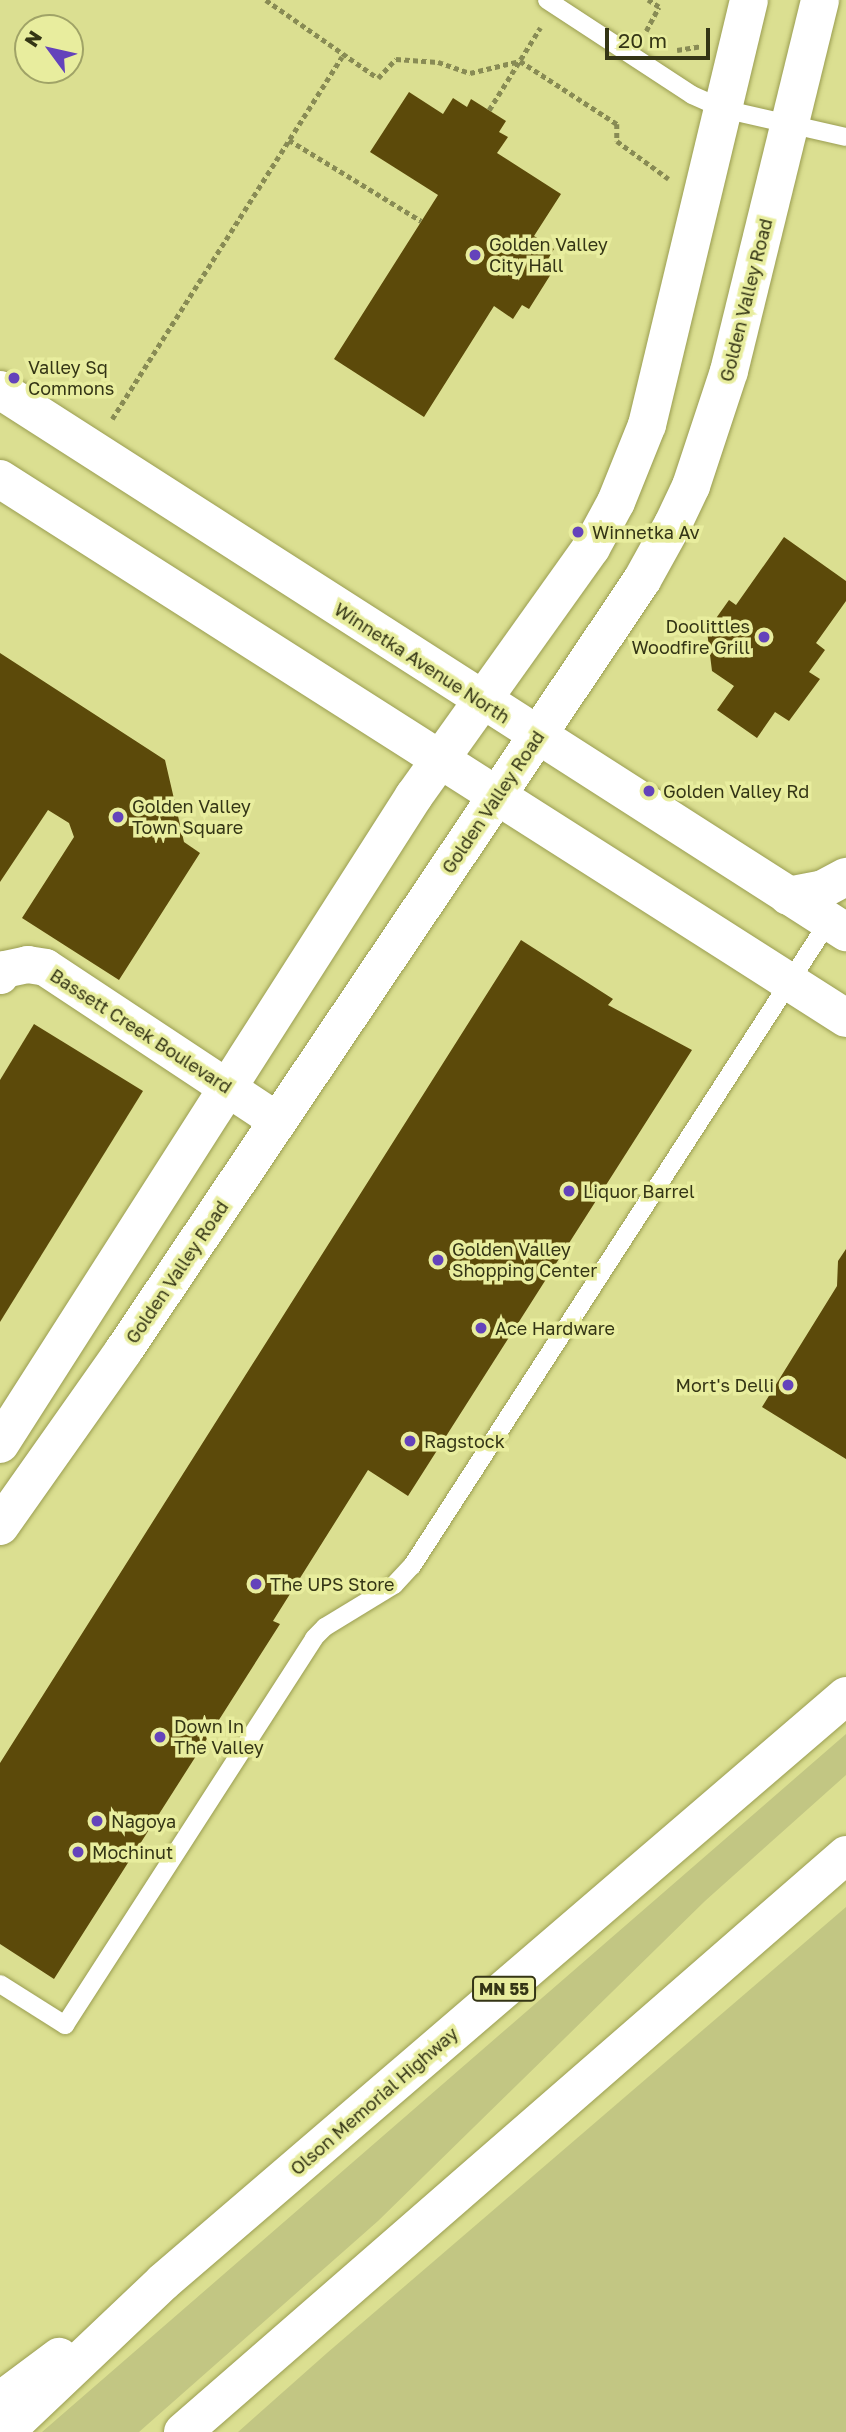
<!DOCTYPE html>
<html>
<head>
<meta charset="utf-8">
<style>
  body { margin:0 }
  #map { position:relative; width:846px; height:2432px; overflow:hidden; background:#dbdf91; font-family:"Golos Text",sans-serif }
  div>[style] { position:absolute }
  .green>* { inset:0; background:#c2c683 }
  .building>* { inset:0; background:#5c4a0a }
  .path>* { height:4.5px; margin-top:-2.25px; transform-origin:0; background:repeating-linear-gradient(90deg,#888b54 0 5px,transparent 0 8.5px) }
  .roads { filter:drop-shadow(0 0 2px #9a9d51) drop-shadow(0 0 2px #9a9d51) }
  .lane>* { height:18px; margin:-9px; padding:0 9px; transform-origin:9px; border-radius:9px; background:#fff }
  .street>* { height:37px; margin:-18.5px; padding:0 18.5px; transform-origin:18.5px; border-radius:18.5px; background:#fff }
  .secondary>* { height:38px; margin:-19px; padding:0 19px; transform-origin:19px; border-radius:19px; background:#fff }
  .highway>* { height:38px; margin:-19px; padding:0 19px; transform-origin:19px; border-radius:19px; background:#fff }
  .dots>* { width:19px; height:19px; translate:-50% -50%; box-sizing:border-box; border:4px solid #e8ed9e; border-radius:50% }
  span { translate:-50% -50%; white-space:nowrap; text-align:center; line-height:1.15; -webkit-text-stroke:7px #e8ed9e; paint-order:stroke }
  .shield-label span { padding:2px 5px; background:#e8ed9e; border:2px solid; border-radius:5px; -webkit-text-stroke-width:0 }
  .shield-label { font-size:16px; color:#343515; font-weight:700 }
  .poi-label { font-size:18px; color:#343515 }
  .left { translate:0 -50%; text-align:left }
  .right { translate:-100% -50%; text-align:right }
  .street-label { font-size:18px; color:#343515 }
  .north { position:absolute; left:14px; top:14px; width:70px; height:70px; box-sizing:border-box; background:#e8ed9e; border:2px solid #a0a367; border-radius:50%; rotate:303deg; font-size:19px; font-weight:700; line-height:28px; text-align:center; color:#343515 }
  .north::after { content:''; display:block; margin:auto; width:24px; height:32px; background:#6443bb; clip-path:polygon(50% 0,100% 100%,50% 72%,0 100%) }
  .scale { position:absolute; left:605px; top:28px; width:105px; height:32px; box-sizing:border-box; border:4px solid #343515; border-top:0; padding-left:9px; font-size:21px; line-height:24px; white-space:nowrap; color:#343515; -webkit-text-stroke:5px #e8ed9e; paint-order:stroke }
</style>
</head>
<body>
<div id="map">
  <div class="green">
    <i style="clip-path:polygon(846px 1734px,846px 1775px,705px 1901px,378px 2221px,139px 2432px,42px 2432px)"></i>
    <i style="clip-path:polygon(846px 1907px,846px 2432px,238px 2432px,327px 2353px)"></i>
  </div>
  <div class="building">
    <i style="clip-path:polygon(409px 92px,443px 114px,453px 98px,467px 107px,471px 99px,506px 121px,499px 132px,508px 137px,497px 153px,561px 194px,534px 236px,554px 249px,547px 261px,556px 266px,529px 309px,522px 305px,513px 319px,494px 306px,424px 417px,334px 359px,438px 195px,370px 152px)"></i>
    <i style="clip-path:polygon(784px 537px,846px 581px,846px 601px,816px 643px,825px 650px,809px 672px,820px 679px,789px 721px,775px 712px,757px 738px,717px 710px,734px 686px,712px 671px,707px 631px,729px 600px,736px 605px)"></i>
    <i style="clip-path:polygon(0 653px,165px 760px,184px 842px,200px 853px,119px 980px,22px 918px,74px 837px,69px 823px,48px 810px,0 882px)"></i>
    <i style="clip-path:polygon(521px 940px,613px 999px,608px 1005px,692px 1050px,408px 1496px,368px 1470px,273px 1621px,280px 1624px,54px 1979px,0 1944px,0 1763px)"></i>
    <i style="clip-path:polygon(34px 1024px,143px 1091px,0 1322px,0 1080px)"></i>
    <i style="clip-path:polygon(846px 1249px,846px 1459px,762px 1407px,837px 1286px,838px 1261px)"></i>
  </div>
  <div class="path">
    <i style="left:266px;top:0;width:136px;rotate:34.9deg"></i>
    <i style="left:378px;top:78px;width:26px;rotate:-47deg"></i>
    <i style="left:396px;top:59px;width:42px;rotate:4.1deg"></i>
    <i style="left:438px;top:62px;width:34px;rotate:19deg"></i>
    <i style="left:470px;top:73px;width:51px;rotate:-13.5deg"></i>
    <i style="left:520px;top:61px;width:116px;rotate:33deg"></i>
    <i style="left:617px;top:124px;width:17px;rotate:90deg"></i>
    <i style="left:617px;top:141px;width:64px;rotate:36.2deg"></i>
    <i style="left:646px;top:31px;width:27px;rotate:-62deg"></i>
    <i style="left:659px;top:7px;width:13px;rotate:-148deg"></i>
    <i style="left:677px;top:50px;width:24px;rotate:-9deg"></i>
    <i style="left:489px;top:110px;width:97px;rotate:-58.1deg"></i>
    <i style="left:289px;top:140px;width:155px;rotate:31.5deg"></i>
    <i style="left:112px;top:419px;width:429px;rotate:-57.6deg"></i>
  </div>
  <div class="roads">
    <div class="lane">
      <i style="left:547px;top:0;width:173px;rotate:33.2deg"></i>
      <i style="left:692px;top:95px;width:34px;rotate:24deg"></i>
      <i style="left:723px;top:109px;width:126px;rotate:12.8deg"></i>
      <i style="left:0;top:1984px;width:77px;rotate:32.2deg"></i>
      <i style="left:65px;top:2025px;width:460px;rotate:-57.2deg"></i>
      <i style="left:314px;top:1638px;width:16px;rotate:-45deg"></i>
      <i style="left:325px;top:1627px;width:81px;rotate:-31.3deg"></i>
      <i style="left:394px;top:1585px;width:26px;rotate:-47deg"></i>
      <i style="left:412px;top:1566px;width:768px;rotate:-57.12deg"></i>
    </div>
    <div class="street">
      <i style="left:0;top:975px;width:7px;rotate:-56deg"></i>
      <i style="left:4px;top:969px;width:24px;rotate:-12deg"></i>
      <i style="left:27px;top:964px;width:18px;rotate:9deg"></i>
      <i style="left:45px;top:967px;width:279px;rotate:33.5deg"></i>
    </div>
    <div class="secondary">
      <i style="left:0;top:390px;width:1005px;rotate:32.65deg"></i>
      <i style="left:0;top:479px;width:1003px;rotate:32.5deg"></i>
      <i style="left:788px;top:896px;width:36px;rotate:-11deg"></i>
      <i style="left:823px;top:889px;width:26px;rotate:-28deg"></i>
      <i style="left:0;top:1444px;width:769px;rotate:-57.43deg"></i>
      <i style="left:414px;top:796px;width:305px;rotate:-54.5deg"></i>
      <i style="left:591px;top:548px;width:52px;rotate:-61.5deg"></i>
      <i style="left:616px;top:502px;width:83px;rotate:-68.1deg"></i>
      <i style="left:647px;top:425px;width:437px;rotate:-76.5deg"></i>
      <i style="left:0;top:1526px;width:215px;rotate:-54.8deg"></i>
      <i style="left:124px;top:1350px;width:928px;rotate:-56.07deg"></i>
      <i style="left:642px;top:580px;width:64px;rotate:-61deg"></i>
      <i style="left:673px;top:524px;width:42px;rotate:-64.7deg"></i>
      <i style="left:691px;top:486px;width:121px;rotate:-71.7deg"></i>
      <i style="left:729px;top:371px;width:382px;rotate:-76.2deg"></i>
    </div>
    <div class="highway">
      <i style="left:0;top:2401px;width:74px;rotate:-36.7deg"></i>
      <i style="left:5px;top:2432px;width:218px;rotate:-43.5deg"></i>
      <i style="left:163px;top:2282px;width:900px;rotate:-40.63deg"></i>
      <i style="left:183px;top:2432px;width:879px;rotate:-41.03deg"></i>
    </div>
  </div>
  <div class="dots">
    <i style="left:475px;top:255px;background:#6443bb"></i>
    <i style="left:14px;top:378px;background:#6443bb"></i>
    <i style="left:578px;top:532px;background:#6443bb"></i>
    <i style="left:764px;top:637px;background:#6443bb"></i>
    <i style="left:649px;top:791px;background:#6443bb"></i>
    <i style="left:118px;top:817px;background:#6443bb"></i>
    <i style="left:569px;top:1191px;background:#6443bb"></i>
    <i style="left:438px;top:1260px;background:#6443bb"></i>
    <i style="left:481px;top:1328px;background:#6443bb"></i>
    <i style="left:788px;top:1385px;background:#6443bb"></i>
    <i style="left:410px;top:1441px;background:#6443bb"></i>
    <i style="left:256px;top:1584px;background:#6443bb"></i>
    <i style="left:160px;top:1737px;background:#6443bb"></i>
    <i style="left:97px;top:1821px;background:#6443bb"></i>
    <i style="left:78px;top:1852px;background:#6443bb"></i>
  </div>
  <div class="shield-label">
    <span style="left:504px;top:1989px">MN 55</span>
  </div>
  <div class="poi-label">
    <span class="left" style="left:489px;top:255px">Golden Valley<br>City Hall</span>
    <span class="left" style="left:28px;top:378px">Valley Sq<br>Commons</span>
    <span class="left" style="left:592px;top:532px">Winnetka Av</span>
    <span class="right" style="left:750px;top:637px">Doolittles<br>Woodfire Grill</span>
    <span class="left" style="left:663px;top:791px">Golden Valley Rd</span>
    <span class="left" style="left:132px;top:817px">Golden Valley<br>Town Square</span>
    <span class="left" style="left:583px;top:1191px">Liquor Barrel</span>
    <span class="left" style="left:452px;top:1260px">Golden Valley<br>Shopping Center</span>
    <span class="left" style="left:495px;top:1328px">Ace Hardware</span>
    <span class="right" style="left:774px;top:1385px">Mort's Delli</span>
    <span class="left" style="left:424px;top:1441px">Ragstock</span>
    <span class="left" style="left:270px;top:1584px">The UPS Store</span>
    <span class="left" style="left:174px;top:1737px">Down In<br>The Valley</span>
    <span class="left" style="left:111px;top:1821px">Nagoya</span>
    <span class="left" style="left:92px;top:1852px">Mochinut</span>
  </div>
  <div class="street-label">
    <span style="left:746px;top:300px;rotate:-76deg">Golden Valley Road</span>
    <span style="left:422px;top:663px;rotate:33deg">Winnetka Avenue North</span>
    <span style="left:493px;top:802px;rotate:-56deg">Golden Valley Road</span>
    <span style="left:141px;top:1031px;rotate:33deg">Bassett Creek Boulevard</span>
    <span style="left:177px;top:1272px;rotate:-56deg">Golden Valley Road</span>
    <span style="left:374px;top:2101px;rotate:-41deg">Olson Memorial Highway</span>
  </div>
  <div class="north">N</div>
  <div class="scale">20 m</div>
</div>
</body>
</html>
